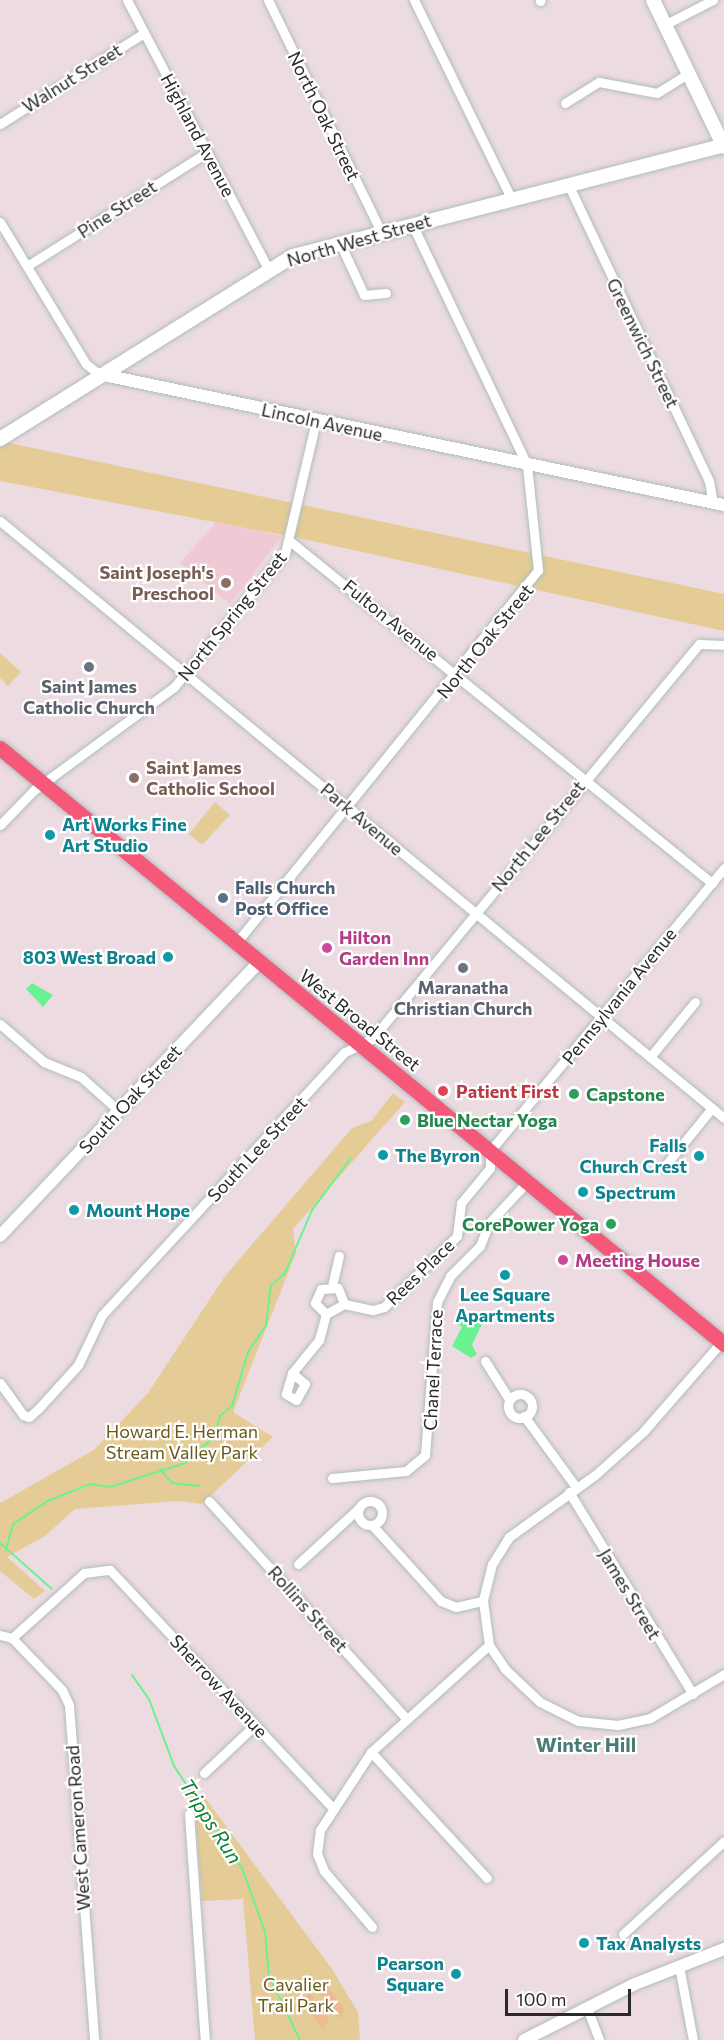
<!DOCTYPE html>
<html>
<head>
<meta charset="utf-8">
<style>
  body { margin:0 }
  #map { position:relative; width:724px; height:2040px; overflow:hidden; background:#eddbe2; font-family:Commissioner,sans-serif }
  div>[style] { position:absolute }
  .education>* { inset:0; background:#efcad5 }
  .green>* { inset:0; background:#e5cc96 }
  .pitch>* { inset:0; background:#edba91 }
  .water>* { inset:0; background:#6af291 }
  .stream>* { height:2px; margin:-1px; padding:0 1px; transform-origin:1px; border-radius:1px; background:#6af291 }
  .roads { filter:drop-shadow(0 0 2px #afbebc) drop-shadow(0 0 2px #afbebc) }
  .minor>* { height:9px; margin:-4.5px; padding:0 4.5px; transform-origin:4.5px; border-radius:4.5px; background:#fff }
  .minor>.ring { margin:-4.5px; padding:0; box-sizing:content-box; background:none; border:9px solid #fff; border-radius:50% }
  .tertiary>* { height:12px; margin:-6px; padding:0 6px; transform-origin:6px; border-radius:6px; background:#fff }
  .secondary>* { height:14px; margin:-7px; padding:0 7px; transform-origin:7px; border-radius:7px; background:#fff }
  .primary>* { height:15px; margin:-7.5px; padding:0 7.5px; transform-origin:7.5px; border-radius:7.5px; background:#f55879 }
  .dots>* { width:16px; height:16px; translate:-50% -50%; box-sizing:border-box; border:3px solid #fff; border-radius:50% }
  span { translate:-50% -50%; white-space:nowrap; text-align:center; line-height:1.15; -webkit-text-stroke:4.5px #fff; paint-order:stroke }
  .street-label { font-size:18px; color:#2a2a2a }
  .education-label { font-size:18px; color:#785e54; font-weight:700 }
  .right { translate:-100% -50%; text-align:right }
  .left { translate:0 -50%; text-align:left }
  .worship-label { font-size:18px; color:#5b616d; font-weight:700 }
  .culture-label { font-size:18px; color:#0d838f; font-weight:700 }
  .service-label { font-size:18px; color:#4e5e75; font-weight:700 }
  .hotel-label { font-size:18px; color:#b23c85; font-weight:700 }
  .health-label { font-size:18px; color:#be3a42; font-weight:700 }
  .leisure-label { font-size:18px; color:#27864d; font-weight:700 }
  .park-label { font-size:18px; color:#695a17 }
  .neighbourhood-label { font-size:20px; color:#497c74; font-weight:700 }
  .water-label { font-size:20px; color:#0b8337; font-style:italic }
  .scale { position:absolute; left:505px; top:1989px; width:126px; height:27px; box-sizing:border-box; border:3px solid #2a2a2a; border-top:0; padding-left:8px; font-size:18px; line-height:21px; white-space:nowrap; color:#2a2a2a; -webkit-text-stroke:4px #fff; paint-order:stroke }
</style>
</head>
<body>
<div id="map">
  <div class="education">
    <i style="clip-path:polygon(216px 522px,282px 536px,230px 604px,180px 563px)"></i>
  </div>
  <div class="green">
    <i style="clip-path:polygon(0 441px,724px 594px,724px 631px,298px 538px,0 481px)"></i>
    <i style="clip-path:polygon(0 653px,21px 672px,8px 686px,0 678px)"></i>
    <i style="clip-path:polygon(215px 802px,230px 815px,202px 845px,189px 834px)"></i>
    <i style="clip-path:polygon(393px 1093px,405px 1102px,293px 1229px,296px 1253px,233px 1412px,273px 1437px,202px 1504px,177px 1501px,75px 1509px,45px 1536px,7px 1557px,45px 1591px,34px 1599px,0 1571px,0 1503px,94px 1450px,148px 1393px,225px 1276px,352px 1128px,371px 1121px)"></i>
    <i style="clip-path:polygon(203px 1795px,332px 1969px,358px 2012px,360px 2040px,255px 2040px,243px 1899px,202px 1901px,196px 1822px)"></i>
  </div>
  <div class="pitch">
    <i style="clip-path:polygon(324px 1982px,345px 2009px,339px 2019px,317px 1991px)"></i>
    <i style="clip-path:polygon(309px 1992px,329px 2019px,323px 2029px,302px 2001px)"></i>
  </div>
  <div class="water">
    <i style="clip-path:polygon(32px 983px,53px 995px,43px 1007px,26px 989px)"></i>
    <i style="clip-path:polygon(459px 1313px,482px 1324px,472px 1345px,477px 1354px,471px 1358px,452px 1346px,462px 1327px,453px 1322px)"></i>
  </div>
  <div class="stream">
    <i style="left:160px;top:1469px;width:18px;rotate:49deg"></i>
    <i style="left:172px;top:1483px;width:28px;rotate:6deg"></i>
    <i style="left:0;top:1543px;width:69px;rotate:41.5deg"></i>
    <i style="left:6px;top:1550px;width:27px;rotate:-75deg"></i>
    <i style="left:13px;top:1524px;width:42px;rotate:-33.3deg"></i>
    <i style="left:48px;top:1501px;width:45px;rotate:-22deg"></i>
    <i style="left:90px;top:1484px;width:20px;rotate:9deg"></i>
    <i style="left:110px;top:1487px;width:79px;rotate:-17.7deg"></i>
    <i style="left:185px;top:1463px;width:40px;rotate:-42deg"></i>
    <i style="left:215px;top:1436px;width:21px;rotate:-76deg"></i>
    <i style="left:220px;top:1416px;width:16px;rotate:-40deg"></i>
    <i style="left:232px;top:1406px;width:56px;rotate:-73.5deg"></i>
    <i style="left:248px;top:1352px;width:32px;rotate:-56deg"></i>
    <i style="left:266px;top:1325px;width:39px;rotate:-83deg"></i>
    <i style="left:271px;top:1286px;width:19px;rotate:-43deg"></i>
    <i style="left:285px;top:1273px;width:69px;rotate:-66.8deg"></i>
    <i style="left:312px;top:1210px;width:65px;rotate:-53.1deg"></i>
    <i style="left:132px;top:1675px;width:29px;rotate:55deg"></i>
    <i style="left:149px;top:1699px;width:72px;rotate:69.5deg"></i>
    <i style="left:174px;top:1766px;width:123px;rotate:56.3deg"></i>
    <i style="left:242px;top:1868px;width:68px;rotate:70.2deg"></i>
    <i style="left:265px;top:1932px;width:44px;rotate:84.8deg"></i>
    <i style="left:269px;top:1976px;width:71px;rotate:64.2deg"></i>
  </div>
  <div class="roads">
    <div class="minor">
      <i style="left:127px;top:0;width:304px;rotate:62.3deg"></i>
      <i style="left:268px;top:0;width:258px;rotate:64deg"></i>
      <i style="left:414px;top:0;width:220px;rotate:63.9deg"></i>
      <i style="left:540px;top:1px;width:1px;rotate:-45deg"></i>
      <i style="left:666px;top:24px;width:53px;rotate:-27.1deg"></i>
      <i style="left:565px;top:103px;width:40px;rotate:-32deg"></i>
      <i style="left:599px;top:82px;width:59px;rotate:10.7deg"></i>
      <i style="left:657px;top:93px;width:38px;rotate:-32deg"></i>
      <i style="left:0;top:124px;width:170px;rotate:-32.3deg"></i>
      <i style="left:568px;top:184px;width:329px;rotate:64.6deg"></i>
      <i style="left:709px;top:481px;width:22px;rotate:80deg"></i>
      <i style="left:0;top:222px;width:166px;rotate:58.8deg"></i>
      <i style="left:86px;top:364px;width:16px;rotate:38deg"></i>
      <i style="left:340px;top:243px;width:57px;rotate:65.2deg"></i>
      <i style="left:364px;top:295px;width:22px;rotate:-5deg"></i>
      <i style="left:27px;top:266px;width:213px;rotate:-32.3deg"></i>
      <i style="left:0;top:521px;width:938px;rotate:39.51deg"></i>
      <i style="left:291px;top:542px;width:542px;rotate:39.01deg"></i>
      <i style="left:0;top:825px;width:49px;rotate:-45.8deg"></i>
      <i style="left:34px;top:790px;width:174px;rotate:-36.3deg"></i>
      <i style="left:174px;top:687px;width:174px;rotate:-50.4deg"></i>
      <i style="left:285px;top:553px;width:136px;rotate:-76.8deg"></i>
      <i style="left:236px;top:943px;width:480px;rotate:-51deg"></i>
      <i style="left:538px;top:570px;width:106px;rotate:-96deg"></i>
      <i style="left:527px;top:465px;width:267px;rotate:-115.5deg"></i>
      <i style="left:0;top:1024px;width:58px;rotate:40.8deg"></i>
      <i style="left:44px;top:1062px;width:40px;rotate:22deg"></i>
      <i style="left:81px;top:1077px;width:51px;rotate:41.8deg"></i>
      <i style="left:650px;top:1057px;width:71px;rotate:-50.7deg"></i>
      <i style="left:664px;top:1167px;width:76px;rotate:-50.9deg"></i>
      <i style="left:332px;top:1286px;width:31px;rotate:-77deg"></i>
      <i style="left:344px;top:1304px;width:30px;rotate:12deg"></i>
      <i style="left:373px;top:1310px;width:11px;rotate:-15deg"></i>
      <i style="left:384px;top:1307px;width:102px;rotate:-44.2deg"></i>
      <i style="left:457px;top:1236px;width:33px;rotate:-83deg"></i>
      <i style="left:461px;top:1203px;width:45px;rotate:-50.4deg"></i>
      <i style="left:490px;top:1168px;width:17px;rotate:-90deg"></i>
      <i style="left:490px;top:1151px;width:367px;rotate:-50.4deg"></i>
      <i style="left:326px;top:1314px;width:16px;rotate:-135deg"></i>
      <i style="left:315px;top:1303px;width:15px;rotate:-67deg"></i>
      <i style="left:321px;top:1289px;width:17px;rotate:-3deg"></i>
      <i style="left:338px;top:1288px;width:17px;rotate:69deg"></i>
      <i style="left:326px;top:1314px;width:21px;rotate:-29deg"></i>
      <i style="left:724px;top:1339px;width:123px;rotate:131.1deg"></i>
      <i style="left:643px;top:1432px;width:64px;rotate:138.1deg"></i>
      <i style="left:595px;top:1475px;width:106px;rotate:144.2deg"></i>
      <i style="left:509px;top:1537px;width:32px;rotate:122deg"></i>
      <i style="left:492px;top:1564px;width:38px;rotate:104deg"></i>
      <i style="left:483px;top:1601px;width:44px;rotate:82.2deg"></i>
      <i style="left:489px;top:1645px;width:29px;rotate:56deg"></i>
      <i style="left:505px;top:1669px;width:48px;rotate:43.3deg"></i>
      <i style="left:540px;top:1702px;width:42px;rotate:26.6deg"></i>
      <i style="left:578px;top:1721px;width:40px;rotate:5.7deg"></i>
      <i style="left:618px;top:1725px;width:33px;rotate:-12deg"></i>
      <i style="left:650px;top:1718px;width:86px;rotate:-30.7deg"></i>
      <i style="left:485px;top:1361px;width:45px;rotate:57.7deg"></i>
      <i style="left:292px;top:1373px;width:17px;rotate:40deg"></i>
      <i style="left:305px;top:1384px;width:18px;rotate:119deg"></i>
      <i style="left:296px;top:1400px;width:12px;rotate:-149deg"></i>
      <i style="left:286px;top:1394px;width:22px;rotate:-74deg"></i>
      <i style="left:292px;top:1373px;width:43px;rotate:-50.7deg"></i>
      <i style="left:319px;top:1340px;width:27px;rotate:-75deg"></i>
      <i style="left:0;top:1383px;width:39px;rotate:54deg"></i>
      <i style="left:23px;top:1415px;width:6px;rotate:18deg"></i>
      <i style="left:29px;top:1417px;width:12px;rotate:-42deg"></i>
      <i style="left:38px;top:1409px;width:59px;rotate:-47.7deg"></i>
      <i style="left:78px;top:1365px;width:55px;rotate:-64.4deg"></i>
      <i style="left:102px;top:1315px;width:358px;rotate:-47.3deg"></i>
      <i style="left:345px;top:1052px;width:30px;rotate:-26deg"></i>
      <i style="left:372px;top:1039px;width:513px;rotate:-50.38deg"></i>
      <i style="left:699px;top:644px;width:25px;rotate:2deg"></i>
      <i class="ring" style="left:508px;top:1394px;width:15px;height:15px"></i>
      <i style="left:524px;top:1416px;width:88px;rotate:53.8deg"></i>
      <i style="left:332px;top:1478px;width:74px;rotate:-5.4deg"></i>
      <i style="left:406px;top:1471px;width:25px;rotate:-40deg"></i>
      <i style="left:425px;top:1455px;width:153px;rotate:-85.5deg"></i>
      <i style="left:437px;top:1302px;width:29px;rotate:-63deg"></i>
      <i style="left:450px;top:1276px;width:42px;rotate:-45deg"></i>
      <i style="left:480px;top:1246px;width:25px;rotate:-69deg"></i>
      <i style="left:489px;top:1223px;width:56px;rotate:-47.2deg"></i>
      <i style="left:569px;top:1492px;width:237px;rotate:58.5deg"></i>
      <i style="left:209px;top:1501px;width:293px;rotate:47.8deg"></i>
      <i class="ring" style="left:358px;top:1501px;width:15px;height:15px"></i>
      <i style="left:372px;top:1525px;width:103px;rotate:47.8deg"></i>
      <i style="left:441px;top:1601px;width:16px;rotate:22deg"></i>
      <i style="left:456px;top:1607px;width:28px;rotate:-13deg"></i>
      <i style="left:298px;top:1564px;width:83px;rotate:-42.6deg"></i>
      <i style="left:0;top:1635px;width:12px;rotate:14deg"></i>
      <i style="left:12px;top:1638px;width:97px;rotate:-42.1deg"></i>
      <i style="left:84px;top:1573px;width:26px;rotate:-7deg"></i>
      <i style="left:110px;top:1570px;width:326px;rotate:46.9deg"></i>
      <i style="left:12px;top:1638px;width:72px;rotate:46.1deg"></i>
      <i style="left:62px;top:1690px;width:17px;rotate:65deg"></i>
      <i style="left:69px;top:1705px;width:336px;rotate:85.7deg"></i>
      <i style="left:371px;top:1752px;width:171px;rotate:47.4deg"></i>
      <i style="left:204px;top:1773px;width:70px;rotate:-43.3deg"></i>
      <i style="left:189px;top:1814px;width:227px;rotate:86deg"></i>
      <i style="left:372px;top:1927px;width:74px;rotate:-130.6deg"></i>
      <i style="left:324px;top:1871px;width:18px;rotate:-112deg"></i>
      <i style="left:317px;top:1854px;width:24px;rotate:-83deg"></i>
      <i style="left:320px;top:1830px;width:93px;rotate:-56.8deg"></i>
      <i style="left:371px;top:1752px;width:159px;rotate:-42.2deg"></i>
      <i style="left:623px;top:1934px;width:137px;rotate:-42.6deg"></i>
      <i style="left:679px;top:1966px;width:75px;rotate:79.3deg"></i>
      <i style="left:587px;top:2008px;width:34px;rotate:69deg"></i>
    </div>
    <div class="tertiary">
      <i style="left:99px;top:374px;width:639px;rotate:11.84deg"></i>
      <i style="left:0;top:1236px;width:377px;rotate:-46.6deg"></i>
      <i style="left:524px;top:2040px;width:124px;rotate:-26.8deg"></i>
      <i style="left:635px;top:1984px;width:96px;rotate:-21.5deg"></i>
    </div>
    <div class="secondary">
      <i style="left:653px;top:0;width:163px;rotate:64.2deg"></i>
      <i style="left:0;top:439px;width:345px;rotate:-32deg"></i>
      <i style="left:293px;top:256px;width:445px;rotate:-14.4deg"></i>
    </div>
    <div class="primary">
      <i style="left:0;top:748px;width:938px;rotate:39.46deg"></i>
    </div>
  </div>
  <div class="dots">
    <i style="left:226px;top:583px;background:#8d6e63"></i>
    <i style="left:89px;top:667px;background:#6b7280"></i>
    <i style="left:134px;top:778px;background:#8d6e63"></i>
    <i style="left:50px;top:835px;background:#0f9aa8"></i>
    <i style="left:223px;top:898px;background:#5c6f8a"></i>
    <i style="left:327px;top:948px;background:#d1479c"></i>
    <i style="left:168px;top:957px;background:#0f9aa8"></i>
    <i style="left:463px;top:968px;background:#6b7280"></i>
    <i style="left:443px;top:1091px;background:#e0444e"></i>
    <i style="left:574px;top:1094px;background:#2e9e5b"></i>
    <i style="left:405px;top:1120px;background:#2e9e5b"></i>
    <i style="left:383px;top:1155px;background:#0f9aa8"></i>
    <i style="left:699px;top:1156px;background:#0f9aa8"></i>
    <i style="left:583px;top:1192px;background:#0f9aa8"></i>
    <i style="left:74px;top:1210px;background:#0f9aa8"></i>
    <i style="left:611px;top:1224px;background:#2e9e5b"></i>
    <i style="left:563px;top:1260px;background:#d1479c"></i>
    <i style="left:505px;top:1275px;background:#0f9aa8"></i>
    <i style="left:584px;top:1943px;background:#0f9aa8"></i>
    <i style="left:456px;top:1974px;background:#0f9aa8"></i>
  </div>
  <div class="street-label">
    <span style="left:72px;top:78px;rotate:-32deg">Walnut Street</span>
    <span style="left:324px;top:116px;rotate:64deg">North Oak Street</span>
    <span style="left:198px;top:135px;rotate:62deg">Highland Avenue</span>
    <span style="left:117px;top:209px;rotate:-33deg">Pine Street</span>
    <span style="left:359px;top:240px;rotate:-16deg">North West Street</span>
    <span style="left:643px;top:343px;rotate:64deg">Greenwich Street</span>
    <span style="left:322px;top:422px;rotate:12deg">Lincoln Avenue</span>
    <span style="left:232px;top:616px;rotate:-51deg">North Spring Street</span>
    <span style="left:391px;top:620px;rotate:39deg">Fulton Avenue</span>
    <span style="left:485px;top:641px;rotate:-51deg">North Oak Street</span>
    <span style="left:362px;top:819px;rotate:40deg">Park Avenue</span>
    <span style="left:538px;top:836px;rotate:-51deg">North Lee Street</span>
    <span style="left:619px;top:996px;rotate:-51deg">Pennsylvania Avenue</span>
    <span style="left:360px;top:1020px;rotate:39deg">West Broad Street</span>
    <span style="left:130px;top:1099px;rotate:-47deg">South Oak Street</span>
    <span style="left:257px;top:1149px;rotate:-47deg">South Lee Street</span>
    <span style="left:420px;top:1272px;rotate:-44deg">Rees Place</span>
    <span style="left:433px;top:1370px;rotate:-87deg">Chanel Terrace</span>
    <span style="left:630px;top:1594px;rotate:59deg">James Street</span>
    <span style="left:308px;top:1609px;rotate:48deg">Rollins Street</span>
    <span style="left:219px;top:1686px;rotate:47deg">Sherrow Avenue</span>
    <span style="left:78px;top:1828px;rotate:-94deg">West Cameron Road</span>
  </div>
  <div class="education-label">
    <span class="right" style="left:214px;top:583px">Saint Joseph's<br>Preschool</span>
    <span class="left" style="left:146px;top:778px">Saint James<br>Catholic School</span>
  </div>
  <div class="worship-label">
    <span style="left:89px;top:697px">Saint James<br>Catholic Church</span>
    <span style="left:463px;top:998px">Maranatha<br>Christian Church</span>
  </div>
  <div class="culture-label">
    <span class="left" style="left:62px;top:835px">Art Works Fine<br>Art Studio</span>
    <span class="right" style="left:156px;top:957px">803 West Broad</span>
    <span class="right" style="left:687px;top:1156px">Falls<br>Church Crest</span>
    <span class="left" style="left:395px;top:1155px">The Byron</span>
    <span class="left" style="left:595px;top:1192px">Spectrum</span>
    <span class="left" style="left:86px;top:1210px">Mount Hope</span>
    <span style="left:505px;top:1305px">Lee Square<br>Apartments</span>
    <span class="left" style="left:596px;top:1943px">Tax Analysts</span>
    <span class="right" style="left:444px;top:1974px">Pearson<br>Square</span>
  </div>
  <div class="service-label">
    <span class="left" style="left:235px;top:898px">Falls Church<br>Post Office</span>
  </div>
  <div class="hotel-label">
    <span class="left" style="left:339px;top:948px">Hilton<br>Garden Inn</span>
    <span class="left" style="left:575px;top:1260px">Meeting House</span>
  </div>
  <div class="health-label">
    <span class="left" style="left:456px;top:1091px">Patient First</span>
  </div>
  <div class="leisure-label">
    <span class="left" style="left:586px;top:1094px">Capstone</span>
    <span class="left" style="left:417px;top:1120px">Blue Nectar Yoga</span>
    <span class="right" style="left:599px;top:1224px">CorePower Yoga</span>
  </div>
  <div class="park-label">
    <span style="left:182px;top:1442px">Howard E. Herman<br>Stream Valley Park</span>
    <span style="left:296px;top:1995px">Cavalier<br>Trail Park</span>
  </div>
  <div class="neighbourhood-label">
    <span style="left:586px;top:1744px">Winter Hill</span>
  </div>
  <div class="water-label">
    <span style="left:211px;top:1821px;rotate:57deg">Tripps Run</span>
  </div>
  <div class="scale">100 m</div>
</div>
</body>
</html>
